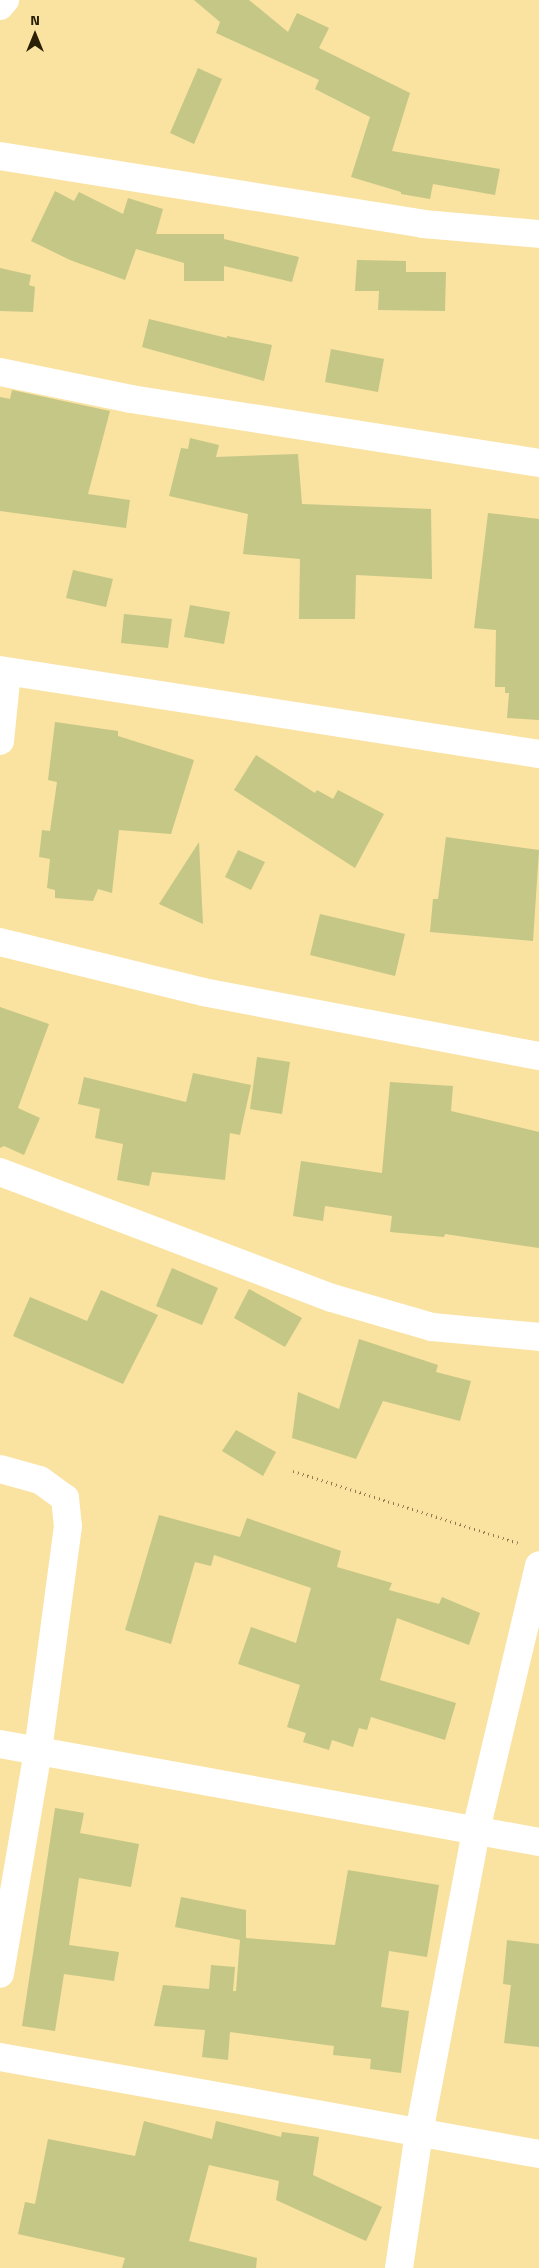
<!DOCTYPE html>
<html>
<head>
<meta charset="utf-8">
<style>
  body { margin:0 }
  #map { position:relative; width:539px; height:2268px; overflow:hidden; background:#fae2a1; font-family:"Titillium Web",sans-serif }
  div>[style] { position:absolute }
  .building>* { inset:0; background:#c4c785 }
  .path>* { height:3px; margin-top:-1.5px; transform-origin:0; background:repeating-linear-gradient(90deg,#8c7b4f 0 1px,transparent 0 5px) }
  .street>* { height:28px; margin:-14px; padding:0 14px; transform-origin:14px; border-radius:14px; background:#fff }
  span { translate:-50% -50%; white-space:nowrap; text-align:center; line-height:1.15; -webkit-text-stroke:5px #fae2a1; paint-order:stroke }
  .north { position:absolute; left:10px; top:10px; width:50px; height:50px; -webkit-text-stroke:4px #fae2a1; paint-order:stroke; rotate:0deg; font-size:14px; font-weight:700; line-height:20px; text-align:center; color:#292006 }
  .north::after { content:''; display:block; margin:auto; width:18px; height:22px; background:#292006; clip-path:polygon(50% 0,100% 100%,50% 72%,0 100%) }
</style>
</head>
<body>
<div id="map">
  <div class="building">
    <i style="clip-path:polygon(194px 0,249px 0,288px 32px,297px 13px,329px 28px,319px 48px,410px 93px,392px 151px,500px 169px,495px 195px,433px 184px,430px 199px,401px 194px,401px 192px,351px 177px,370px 117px,315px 89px,319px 80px,216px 33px,220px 22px)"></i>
    <i style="clip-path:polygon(198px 68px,222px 79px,194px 144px,170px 133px)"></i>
    <i style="clip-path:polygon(55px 191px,74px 201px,79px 192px,123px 214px,128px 198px,163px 209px,156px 234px,224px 234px,224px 239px,299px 257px,292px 282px,224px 266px,224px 281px,184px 281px,184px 263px,136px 249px,125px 280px,70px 260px,31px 241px)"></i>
    <i style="clip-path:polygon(357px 260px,406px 261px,406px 272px,446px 272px,445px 311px,378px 310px,379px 291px,355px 291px)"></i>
    <i style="clip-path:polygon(0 268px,31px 275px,29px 285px,35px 287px,33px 312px,0 311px)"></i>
    <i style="clip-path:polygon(149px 319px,227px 338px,227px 336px,272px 345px,264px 381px,142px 347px)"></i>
    <i style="clip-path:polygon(331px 349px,384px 359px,378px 392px,325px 382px)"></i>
    <i style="clip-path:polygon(12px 390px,110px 411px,88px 494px,130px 500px,126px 528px,0 511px,0 397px,10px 399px)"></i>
    <i style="clip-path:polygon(190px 438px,219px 445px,216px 457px,298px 454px,302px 504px,431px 509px,432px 579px,356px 575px,355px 619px,299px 619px,300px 559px,243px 554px,248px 514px,169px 496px,181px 448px,188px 449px)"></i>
    <i style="clip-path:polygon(488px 513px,539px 519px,539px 720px,507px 718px,509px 693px,505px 693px,505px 687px,495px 687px,496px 630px,474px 628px)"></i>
    <i style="clip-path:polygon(73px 570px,113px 579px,106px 607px,66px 598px)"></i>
    <i style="clip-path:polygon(190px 605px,230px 612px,224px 644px,184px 637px)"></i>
    <i style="clip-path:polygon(124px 614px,172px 619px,168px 648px,121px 643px)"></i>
    <i style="clip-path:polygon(55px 722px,118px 731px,118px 736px,194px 760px,171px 834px,119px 830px,112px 893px,98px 889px,93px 901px,55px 898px,55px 890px,47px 888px,50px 859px,39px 857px,42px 830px,50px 831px,57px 782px,48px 780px)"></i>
    <i style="clip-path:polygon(256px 755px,315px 793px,317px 790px,333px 799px,338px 790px,384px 814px,355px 868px,234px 790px)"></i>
    <i style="clip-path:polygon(446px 837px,539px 850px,533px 941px,430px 932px,433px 899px,438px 899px)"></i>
    <i style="clip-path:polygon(199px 842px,203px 924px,159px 904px)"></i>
    <i style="clip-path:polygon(238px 850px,265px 862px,251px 890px,225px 877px)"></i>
    <i style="clip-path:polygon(320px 914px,405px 934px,395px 976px,310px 955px)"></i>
    <i style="clip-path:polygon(0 1007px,49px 1024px,18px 1108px,40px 1118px,24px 1155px,4px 1146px,0 1148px)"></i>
    <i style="clip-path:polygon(257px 1057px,290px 1062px,282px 1114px,250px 1109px)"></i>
    <i style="clip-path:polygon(193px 1073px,251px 1085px,240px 1135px,230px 1133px,225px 1180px,152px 1172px,149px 1186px,117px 1180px,123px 1144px,95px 1138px,100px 1109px,78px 1104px,84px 1077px,186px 1102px)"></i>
    <i style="clip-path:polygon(390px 1082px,453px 1086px,451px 1111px,539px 1132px,539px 1248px,445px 1234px,444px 1237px,390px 1232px,392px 1216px,325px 1206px,323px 1221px,293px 1216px,301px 1161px,382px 1173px)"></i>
    <i style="clip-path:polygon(172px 1268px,218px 1288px,202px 1325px,156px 1306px)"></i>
    <i style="clip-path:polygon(249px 1289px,302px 1318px,285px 1347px,234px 1318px)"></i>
    <i style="clip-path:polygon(101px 1290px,158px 1315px,123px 1384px,13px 1336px,30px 1297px,87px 1321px)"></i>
    <i style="clip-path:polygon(359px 1339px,438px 1365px,436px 1372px,471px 1381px,460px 1421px,383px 1401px,356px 1459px,292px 1438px,298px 1392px,339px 1409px)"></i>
    <i style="clip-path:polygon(236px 1430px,276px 1452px,263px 1476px,222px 1451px)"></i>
    <i style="clip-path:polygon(159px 1515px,240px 1537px,247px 1518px,341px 1551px,337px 1567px,392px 1583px,389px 1590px,439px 1604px,442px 1597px,480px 1613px,469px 1645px,397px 1618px,380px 1680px,456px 1703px,445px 1740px,371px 1717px,367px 1730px,359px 1728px,353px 1747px,332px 1740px,329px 1750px,303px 1742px,306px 1733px,287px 1727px,300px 1685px,238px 1664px,251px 1627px,296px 1643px,311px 1588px,214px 1555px,211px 1566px,195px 1562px,171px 1644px,125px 1630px)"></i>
    <i style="clip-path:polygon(55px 1808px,84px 1813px,80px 1833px,139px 1844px,131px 1887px,79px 1878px,69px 1945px,119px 1952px,114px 1981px,64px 1974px,55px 2031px,22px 2026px)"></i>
    <i style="clip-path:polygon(348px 1870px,439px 1885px,427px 1957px,389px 1951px,381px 2007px,409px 2011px,401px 2073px,370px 2069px,371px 2059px,333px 2055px,334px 2046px,230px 2032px,228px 2060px,202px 2057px,205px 2030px,154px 2026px,163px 1985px,209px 1989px,211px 1965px,235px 1967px,233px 1991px,236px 1991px,240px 1940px,175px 1927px,181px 1897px,246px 1910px,246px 1938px,335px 1945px)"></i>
    <i style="clip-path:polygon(507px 1940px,539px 1944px,539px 2047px,504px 2043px,511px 1985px,503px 1984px)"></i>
    <i style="clip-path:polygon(144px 2121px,212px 2139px,216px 2121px,281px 2137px,282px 2132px,319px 2137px,313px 2175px,382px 2207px,366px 2241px,276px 2200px,279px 2181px,209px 2165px,189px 2241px,257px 2258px,256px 2268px,122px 2268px,125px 2258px,18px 2234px,25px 2202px,35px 2204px,48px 2139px,135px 2156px)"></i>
  </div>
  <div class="path">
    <i style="left:293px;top:1471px;width:236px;rotate:17.7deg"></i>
  </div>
  <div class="street">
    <i style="left:0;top:6px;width:8px;rotate:-50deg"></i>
    <i style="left:0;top:156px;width:428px;rotate:9.1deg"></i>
    <i style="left:423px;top:224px;width:116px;rotate:4.9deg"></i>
    <i style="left:0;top:372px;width:134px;rotate:11.6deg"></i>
    <i style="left:131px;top:399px;width:413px;rotate:8.9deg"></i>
    <i style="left:0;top:670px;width:546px;rotate:8.86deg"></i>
    <i style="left:0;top:741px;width:69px;rotate:-84.2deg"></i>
    <i style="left:0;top:942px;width:209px;rotate:13.8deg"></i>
    <i style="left:203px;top:992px;width:342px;rotate:10.8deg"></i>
    <i style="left:0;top:1172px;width:355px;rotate:20.8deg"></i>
    <i style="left:332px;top:1298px;width:104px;rotate:16.2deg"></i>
    <i style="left:432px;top:1327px;width:107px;rotate:5.3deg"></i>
    <i style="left:0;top:1469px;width:41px;rotate:15.4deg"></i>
    <i style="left:40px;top:1480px;width:31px;rotate:36deg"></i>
    <i style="left:65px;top:1498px;width:28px;rotate:84deg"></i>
    <i style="left:68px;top:1526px;width:227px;rotate:97.6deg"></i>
    <i style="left:38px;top:1751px;width:226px;rotate:99.7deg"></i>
    <i style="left:0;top:1744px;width:548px;rotate:10.3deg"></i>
    <i style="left:0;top:2057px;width:548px;rotate:10.2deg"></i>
    <i style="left:399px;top:2268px;width:136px;rotate:-81.6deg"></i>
    <i style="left:419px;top:2133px;width:308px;rotate:-79.3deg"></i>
    <i style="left:476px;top:1830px;width:272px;rotate:-76.6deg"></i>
  </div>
  <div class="north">N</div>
</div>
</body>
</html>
